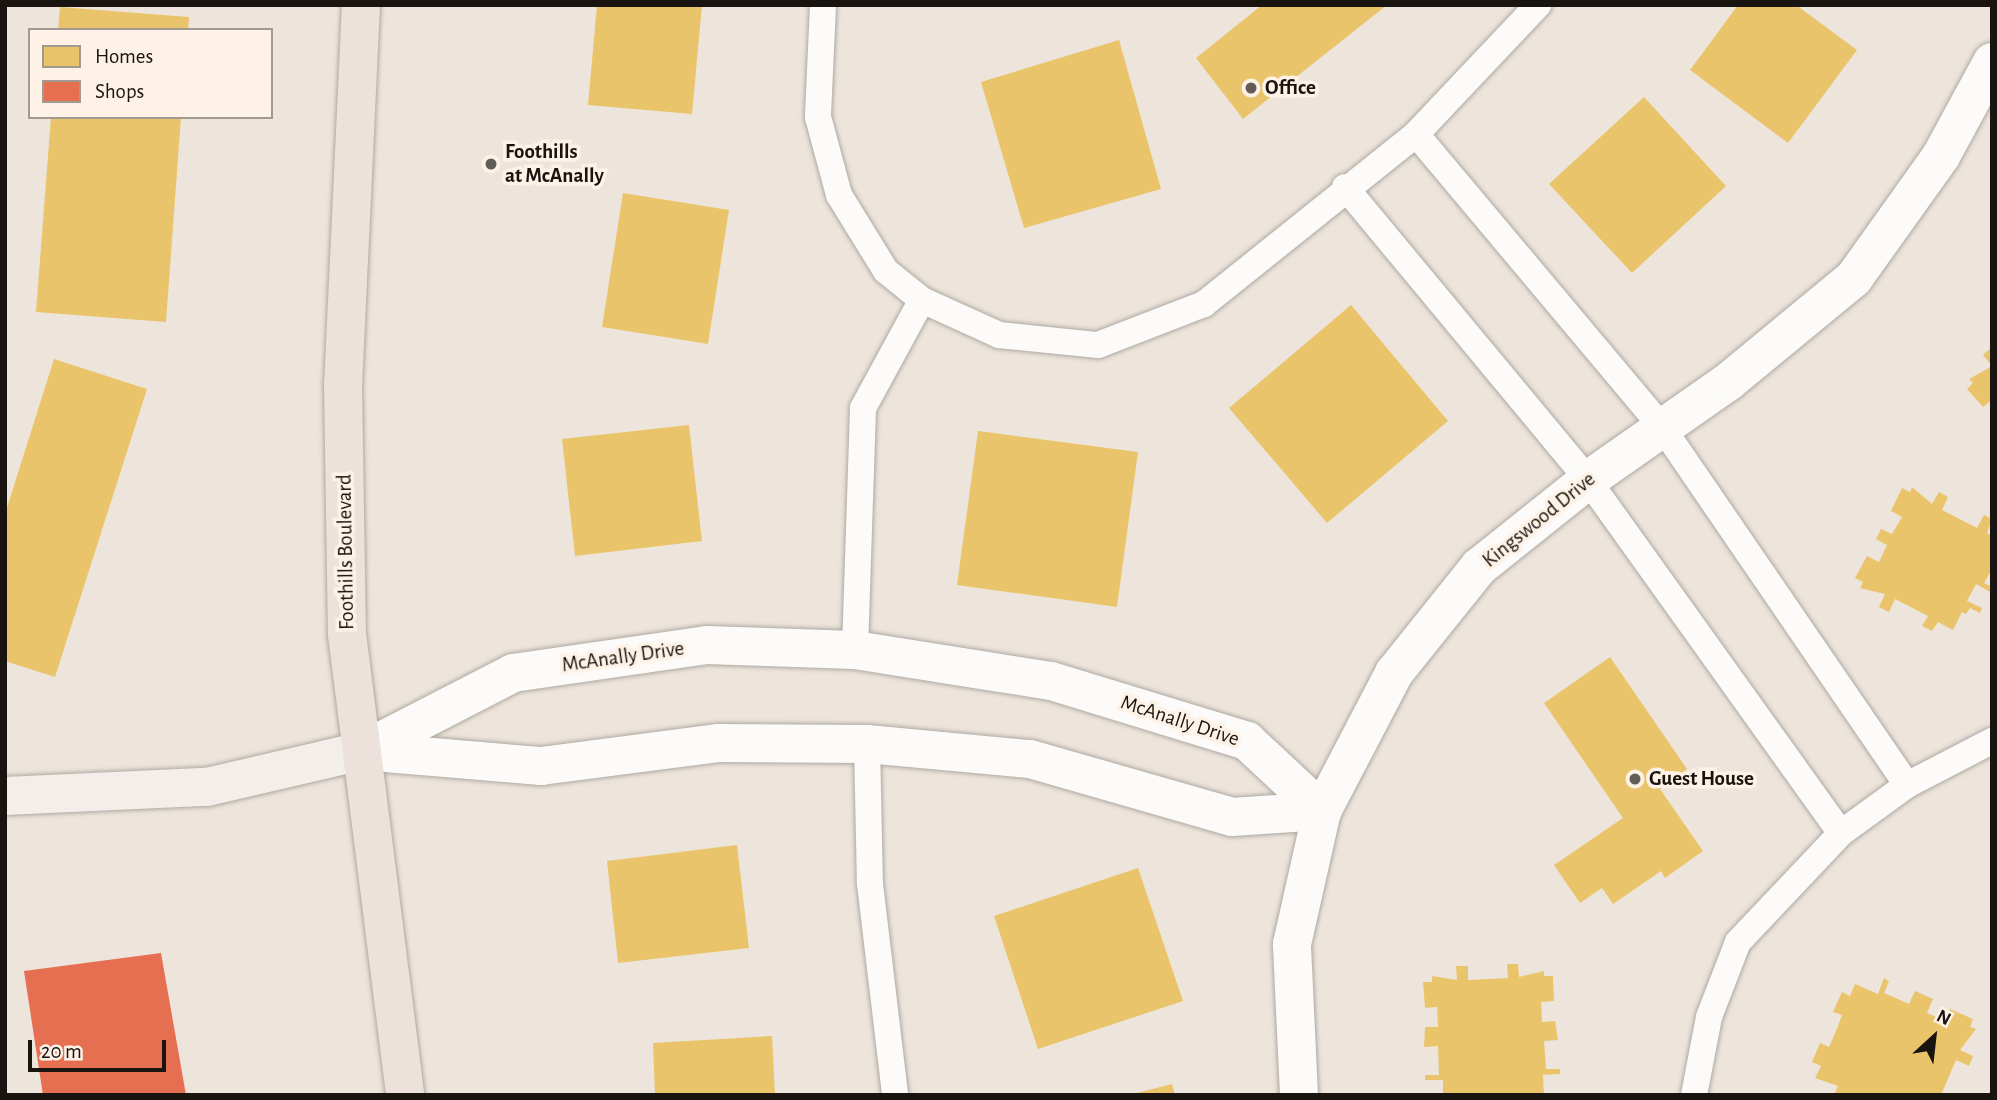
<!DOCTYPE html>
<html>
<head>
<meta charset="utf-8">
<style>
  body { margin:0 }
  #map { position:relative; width:1997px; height:1100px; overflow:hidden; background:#ede5dc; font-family:"Alegreya Sans",sans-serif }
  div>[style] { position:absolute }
  .homes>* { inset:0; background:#e9c46a }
  .shops>* { inset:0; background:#e76f51 }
  .roads { filter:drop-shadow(0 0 2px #afa9a2) drop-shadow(0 0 2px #afa9a2) }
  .lane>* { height:26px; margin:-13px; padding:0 13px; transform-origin:13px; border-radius:13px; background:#fcfbfa }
  .street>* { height:38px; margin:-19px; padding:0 19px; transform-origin:19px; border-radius:19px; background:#fcfbfa }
  .secondary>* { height:38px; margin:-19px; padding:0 19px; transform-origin:19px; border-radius:19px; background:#f4eeea }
  .primary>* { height:38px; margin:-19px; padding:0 19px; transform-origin:19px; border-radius:19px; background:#ece2db }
  .dots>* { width:19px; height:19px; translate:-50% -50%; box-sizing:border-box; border:4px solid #fef2e7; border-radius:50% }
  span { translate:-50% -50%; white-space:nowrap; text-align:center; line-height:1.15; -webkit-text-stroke:7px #fef2e7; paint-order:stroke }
  .poi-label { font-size:21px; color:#19140f; font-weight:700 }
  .left { translate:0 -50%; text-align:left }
  .street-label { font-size:21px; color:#19140f }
  .frame { position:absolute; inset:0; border:7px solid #19140f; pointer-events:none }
  .legend { position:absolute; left:28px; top:28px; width:245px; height:91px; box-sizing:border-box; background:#fef2e7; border:2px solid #a29991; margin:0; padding:9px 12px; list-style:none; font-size:21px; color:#19140f }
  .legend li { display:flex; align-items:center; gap:14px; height:35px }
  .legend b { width:35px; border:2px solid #a29991 }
  .north { position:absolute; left:1899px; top:1002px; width:70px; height:70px; -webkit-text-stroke:5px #fef2e7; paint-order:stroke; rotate:27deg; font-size:19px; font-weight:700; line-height:28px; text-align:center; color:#19140f }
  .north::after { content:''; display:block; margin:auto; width:24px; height:32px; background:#19140f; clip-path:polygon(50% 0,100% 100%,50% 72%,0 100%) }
  .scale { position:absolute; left:28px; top:1040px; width:138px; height:32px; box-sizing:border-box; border:4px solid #19140f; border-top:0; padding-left:9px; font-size:21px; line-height:24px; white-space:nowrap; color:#19140f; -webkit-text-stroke:5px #fef2e7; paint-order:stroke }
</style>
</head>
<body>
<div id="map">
  <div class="homes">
    <i style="clip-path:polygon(597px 5px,702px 5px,692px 114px,588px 105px)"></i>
    <i style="clip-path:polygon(1262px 5px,1387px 5px,1243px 119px,1196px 58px)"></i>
    <i style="clip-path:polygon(1738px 5px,1796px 5px,1857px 50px,1788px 143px,1690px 70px)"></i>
    <i style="clip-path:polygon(60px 7px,189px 17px,188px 30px,58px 30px)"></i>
    <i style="clip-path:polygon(1119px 40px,1161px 189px,1024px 228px,981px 82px)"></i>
    <i style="clip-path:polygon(1644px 97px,1726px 186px,1632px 273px,1549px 184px)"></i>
    <i style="clip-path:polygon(51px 117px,181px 117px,166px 322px,36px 312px)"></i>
    <i style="clip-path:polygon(623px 193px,729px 210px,708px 344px,602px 327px)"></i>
    <i style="clip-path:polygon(1351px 305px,1448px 421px,1327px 523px,1229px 408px)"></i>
    <i style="clip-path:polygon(1992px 347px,1992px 400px,1983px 407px,1967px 389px,1973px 383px,1969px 379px,1992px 366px,1983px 355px)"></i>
    <i style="clip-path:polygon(54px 359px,147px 389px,55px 677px,5px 661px,5px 514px)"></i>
    <i style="clip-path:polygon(689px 425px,702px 541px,575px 556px,562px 439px)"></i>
    <i style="clip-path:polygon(978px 431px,1138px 452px,1117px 607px,957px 585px)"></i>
    <i style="clip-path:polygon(1912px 487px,1932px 504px,1939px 492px,1948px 497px,1942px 510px,1977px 528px,1984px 515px,1992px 519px,1987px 533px,1992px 536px,1992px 569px,1984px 583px,1992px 587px,1992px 593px,1976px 584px,1967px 601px,1982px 608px,1980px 613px,1970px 608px,1966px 614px,1962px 612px,1953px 630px,1938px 622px,1932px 631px,1922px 626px,1928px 616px,1895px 599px,1889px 612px,1879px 607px,1885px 594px,1860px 588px,1863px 582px,1855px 578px,1867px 556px,1879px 562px,1887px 545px,1876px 539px,1881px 529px,1892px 534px,1902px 517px,1891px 511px,1902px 488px,1910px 492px)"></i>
    <i style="clip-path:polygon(1610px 657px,1687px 769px,1660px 789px,1703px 851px,1665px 878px,1661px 871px,1613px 904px,1602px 888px,1580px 903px,1554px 865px,1623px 818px,1544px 703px)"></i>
    <i style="clip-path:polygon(737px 845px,749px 948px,618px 963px,607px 861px)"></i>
    <i style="clip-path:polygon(1138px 868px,1183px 1001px,1038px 1049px,994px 916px)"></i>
    <i style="clip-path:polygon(1507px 964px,1518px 964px,1519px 977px,1544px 971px,1544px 976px,1553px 976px,1554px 1001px,1541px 1002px,1542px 1022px,1555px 1021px,1558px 1040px,1544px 1041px,1546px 1069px,1560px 1069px,1560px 1074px,1543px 1075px,1544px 1095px,1443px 1095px,1443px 1080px,1425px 1080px,1425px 1075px,1439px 1075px,1438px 1046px,1424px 1047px,1425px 1027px,1438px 1027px,1437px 1007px,1425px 1008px,1423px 982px,1432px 982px,1432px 976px,1457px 980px,1456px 966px,1468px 966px,1468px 980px,1508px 978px)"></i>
    <i style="clip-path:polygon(1884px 978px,1889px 981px,1884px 993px,1909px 1004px,1915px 991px,1933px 999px,1927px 1013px,1945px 1021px,1950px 1009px,1973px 1019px,1970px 1027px,1976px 1029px,1960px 1050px,1973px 1056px,1969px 1066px,1956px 1060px,1941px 1095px,1834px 1095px,1838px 1086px,1815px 1078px,1821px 1066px,1812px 1062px,1820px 1043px,1829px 1047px,1836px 1031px,1842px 1015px,1833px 1012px,1842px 992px,1850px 996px,1855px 984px,1878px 994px)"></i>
    <i style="clip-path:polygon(772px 1036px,775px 1095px,655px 1095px,653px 1043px)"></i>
    <i style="clip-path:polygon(1172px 1084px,1175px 1095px,1133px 1095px,1133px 1094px)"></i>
  </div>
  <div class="shops">
    <i style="clip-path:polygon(161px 953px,186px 1095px,43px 1095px,24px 971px)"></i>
  </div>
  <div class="roads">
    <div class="lane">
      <i style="left:823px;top:5px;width:112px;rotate:92.6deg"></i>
      <i style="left:818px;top:117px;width:81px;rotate:74.9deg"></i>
      <i style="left:839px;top:195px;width:89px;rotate:58.3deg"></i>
      <i style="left:886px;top:271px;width:46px;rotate:38.9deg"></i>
      <i style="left:922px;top:300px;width:85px;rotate:24.4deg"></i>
      <i style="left:999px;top:335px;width:100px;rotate:5.8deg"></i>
      <i style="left:1098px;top:345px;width:114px;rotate:-21.1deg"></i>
      <i style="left:1204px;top:304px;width:272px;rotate:-38.7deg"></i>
      <i style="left:1416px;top:134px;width:178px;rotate:-46.6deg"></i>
      <i style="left:1416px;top:134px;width:383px;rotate:50deg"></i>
      <i style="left:1662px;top:427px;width:434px;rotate:55.6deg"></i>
      <i style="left:1345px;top:187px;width:381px;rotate:50.3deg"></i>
      <i style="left:1588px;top:480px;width:434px;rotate:54.4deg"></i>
      <i style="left:855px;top:650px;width:242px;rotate:-88.1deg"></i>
      <i style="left:863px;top:408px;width:123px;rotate:-61.4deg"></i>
      <i style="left:867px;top:744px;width:140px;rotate:88.8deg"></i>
      <i style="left:870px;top:884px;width:212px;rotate:83.2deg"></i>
      <i style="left:1694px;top:1095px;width:79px;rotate:-79.1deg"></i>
      <i style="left:1709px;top:1017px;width:80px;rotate:-68.9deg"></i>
      <i style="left:1738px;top:942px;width:150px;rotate:-46.6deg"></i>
      <i style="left:1841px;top:833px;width:82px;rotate:-36deg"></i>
      <i style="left:1907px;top:785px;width:96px;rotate:-27.4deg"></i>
    </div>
    <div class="street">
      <i style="left:362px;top:751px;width:170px;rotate:-27.3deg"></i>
      <i style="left:513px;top:673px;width:196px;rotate:-8.2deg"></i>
      <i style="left:707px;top:645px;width:148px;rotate:1.9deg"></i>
      <i style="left:855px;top:650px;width:198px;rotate:9deg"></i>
      <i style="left:1051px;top:681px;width:205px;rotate:17deg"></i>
      <i style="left:1247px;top:741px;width:103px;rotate:43deg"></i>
      <i style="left:362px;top:751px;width:180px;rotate:4.8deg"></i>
      <i style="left:541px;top:766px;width:178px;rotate:-7.4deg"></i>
      <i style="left:718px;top:743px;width:149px;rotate:0.4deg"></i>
      <i style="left:867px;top:744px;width:164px;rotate:5.3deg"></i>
      <i style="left:1030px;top:759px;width:210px;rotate:16deg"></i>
      <i style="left:1232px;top:817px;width:90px;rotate:-3.8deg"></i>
      <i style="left:1299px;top:1095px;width:151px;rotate:-92.7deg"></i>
      <i style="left:1292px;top:944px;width:136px;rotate:-77.3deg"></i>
      <i style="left:1322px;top:811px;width:156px;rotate:-62.4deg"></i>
      <i style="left:1394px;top:673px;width:136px;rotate:-51.3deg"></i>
      <i style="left:1479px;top:567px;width:139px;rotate:-38.6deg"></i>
      <i style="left:1588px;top:480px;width:171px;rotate:-35deg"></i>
      <i style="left:1728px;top:382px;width:163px;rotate:-39.5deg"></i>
      <i style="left:1854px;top:278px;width:150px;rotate:-54.5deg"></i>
      <i style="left:1941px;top:156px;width:107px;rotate:-61.5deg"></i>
    </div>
    <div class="secondary">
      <i style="left:5px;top:796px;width:202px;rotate:-2.6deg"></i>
      <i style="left:207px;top:787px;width:159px;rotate:-13.1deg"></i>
    </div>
    <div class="primary">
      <i style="left:361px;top:5px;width:378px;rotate:92.7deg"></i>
      <i style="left:343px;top:383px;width:251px;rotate:89.1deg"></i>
      <i style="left:347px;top:634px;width:465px;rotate:82.8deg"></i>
    </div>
  </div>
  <div class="dots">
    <i style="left:1251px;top:88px;background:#635d57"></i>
    <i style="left:491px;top:164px;background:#635d57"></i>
    <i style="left:1635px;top:779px;background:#635d57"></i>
  </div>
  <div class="poi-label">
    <span class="left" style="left:1265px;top:88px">Office</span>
    <span class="left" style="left:505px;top:164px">Foothills<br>at McAnally</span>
    <span class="left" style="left:1649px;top:779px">Guest House</span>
  </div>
  <div class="street-label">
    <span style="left:1539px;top:520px;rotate:-39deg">Kingswood Drive</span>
    <span style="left:346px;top:552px;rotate:-91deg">Foothills Boulevard</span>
    <span style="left:623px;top:657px;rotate:-8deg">McAnally Drive</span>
    <span style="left:1180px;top:721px;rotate:18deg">McAnally Drive</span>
  </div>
  <div class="frame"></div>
  <ul class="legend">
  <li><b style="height:19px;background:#e9c46a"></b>Homes</li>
  <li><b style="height:19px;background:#e76f51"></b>Shops</li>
  </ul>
  <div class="north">N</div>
  <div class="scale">20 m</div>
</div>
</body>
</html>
